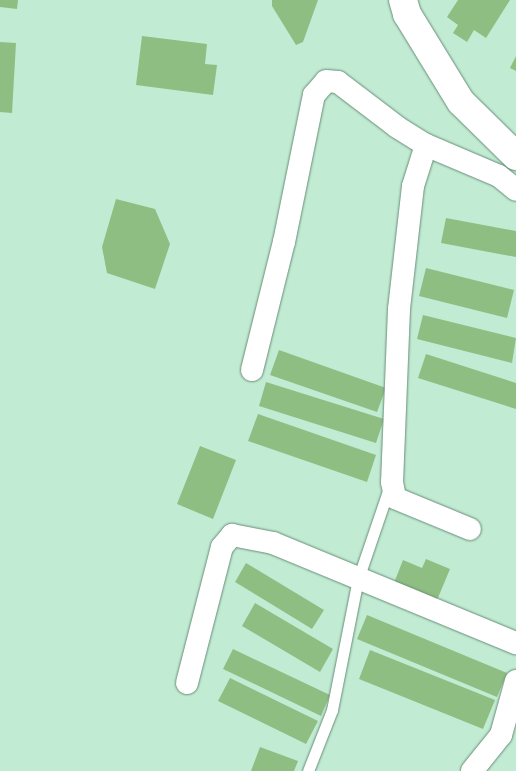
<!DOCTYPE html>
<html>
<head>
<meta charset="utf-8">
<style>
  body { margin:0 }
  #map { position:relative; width:516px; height:771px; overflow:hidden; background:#c2ebd3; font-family:"IBM Plex Sans",sans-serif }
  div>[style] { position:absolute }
  .building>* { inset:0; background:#8fbe83 }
  .roads { filter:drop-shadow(0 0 1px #688e78) drop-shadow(0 0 1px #688e78) }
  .lane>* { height:11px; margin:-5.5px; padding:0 5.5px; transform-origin:5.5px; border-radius:5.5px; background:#fff }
  .street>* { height:22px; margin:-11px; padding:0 11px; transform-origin:11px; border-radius:11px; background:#fff }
  .secondary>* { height:28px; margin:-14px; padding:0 14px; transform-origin:14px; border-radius:14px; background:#fff }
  span { translate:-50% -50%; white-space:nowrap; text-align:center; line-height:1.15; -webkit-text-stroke:4.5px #cff8e0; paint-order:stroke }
</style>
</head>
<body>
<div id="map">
  <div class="building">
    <i style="clip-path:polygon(0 0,18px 0,17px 9px,0 7px)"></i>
    <i style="clip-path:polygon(272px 0,318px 0,303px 42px,296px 45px,272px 6px)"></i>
    <i style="clip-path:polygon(458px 0,510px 0,486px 38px,474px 30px,467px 42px,453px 33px,458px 25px,447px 17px)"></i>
    <i style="clip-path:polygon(142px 36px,207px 44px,205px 64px,217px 65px,213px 95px,136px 85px)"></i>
    <i style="clip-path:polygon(0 42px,16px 43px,12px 113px,0 112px)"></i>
    <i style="clip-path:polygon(516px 56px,516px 71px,510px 68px)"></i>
    <i style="clip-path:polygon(116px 199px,155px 209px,170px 244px,155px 289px,107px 273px,102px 247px)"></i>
    <i style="clip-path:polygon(446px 218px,516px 231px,516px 257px,441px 243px)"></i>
    <i style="clip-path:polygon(426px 268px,514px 290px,507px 318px,419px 296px)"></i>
    <i style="clip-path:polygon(423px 315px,516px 338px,512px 363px,417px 339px)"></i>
    <i style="clip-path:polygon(279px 350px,386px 388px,377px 412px,270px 375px)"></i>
    <i style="clip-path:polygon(426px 354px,516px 383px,516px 409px,418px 378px)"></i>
    <i style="clip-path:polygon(266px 382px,384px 419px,376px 443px,259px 406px)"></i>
    <i style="clip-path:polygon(258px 414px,376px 455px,367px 482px,248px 441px)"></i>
    <i style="clip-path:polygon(200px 446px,236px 460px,213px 519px,177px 504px)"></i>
    <i style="clip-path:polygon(426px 559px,450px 569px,435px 605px,392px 588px,403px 560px,422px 568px)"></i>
    <i style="clip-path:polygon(246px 563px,324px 610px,312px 629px,235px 582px)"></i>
    <i style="clip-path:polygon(255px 603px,333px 649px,320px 672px,242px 626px)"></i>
    <i style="clip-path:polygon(367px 615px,507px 673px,497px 697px,357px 639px)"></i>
    <i style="clip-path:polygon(233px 649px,330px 695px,321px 716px,223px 669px)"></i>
    <i style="clip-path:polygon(370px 650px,495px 700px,483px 729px,359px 679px)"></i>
    <i style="clip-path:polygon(230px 678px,318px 721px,306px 744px,218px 701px)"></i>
    <i style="clip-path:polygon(260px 747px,298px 761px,294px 771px,251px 771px)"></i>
  </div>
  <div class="roads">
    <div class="lane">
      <i style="left:308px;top:771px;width:66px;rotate:-68.5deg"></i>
      <i style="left:332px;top:710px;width:134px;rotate:-78.8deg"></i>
      <i style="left:358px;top:579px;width:96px;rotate:-71.2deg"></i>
    </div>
    <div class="street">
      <i style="left:426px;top:145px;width:43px;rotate:107.6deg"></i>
      <i style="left:413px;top:186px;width:124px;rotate:96.5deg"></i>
      <i style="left:399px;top:309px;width:173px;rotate:92.3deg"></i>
      <i style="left:392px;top:482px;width:16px;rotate:79deg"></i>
      <i style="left:395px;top:498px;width:81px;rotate:22.5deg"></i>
      <i style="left:252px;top:370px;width:132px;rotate:-76deg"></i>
      <i style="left:284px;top:242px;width:150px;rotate:-78.5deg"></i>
      <i style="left:314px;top:95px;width:18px;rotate:-49deg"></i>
      <i style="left:326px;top:81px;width:12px;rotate:5deg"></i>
      <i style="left:338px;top:82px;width:74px;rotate:37.3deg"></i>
      <i style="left:397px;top:127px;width:34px;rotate:32deg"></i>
      <i style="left:426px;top:145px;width:79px;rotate:23deg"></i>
      <i style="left:499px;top:176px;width:22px;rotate:39deg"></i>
      <i style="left:187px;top:683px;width:140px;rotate:-75.6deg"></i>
      <i style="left:222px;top:547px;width:16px;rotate:-50deg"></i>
      <i style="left:232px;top:535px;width:42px;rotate:11deg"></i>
      <i style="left:273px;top:543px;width:263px;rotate:22.4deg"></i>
      <i style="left:472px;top:771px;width:46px;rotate:-51.1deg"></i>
      <i style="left:501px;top:735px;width:56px;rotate:-74.5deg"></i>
    </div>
    <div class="secondary">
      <i style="left:403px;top:0;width:15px;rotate:74deg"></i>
      <i style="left:407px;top:14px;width:103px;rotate:58.5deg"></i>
      <i style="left:461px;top:102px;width:77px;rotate:44.5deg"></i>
    </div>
  </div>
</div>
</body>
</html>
